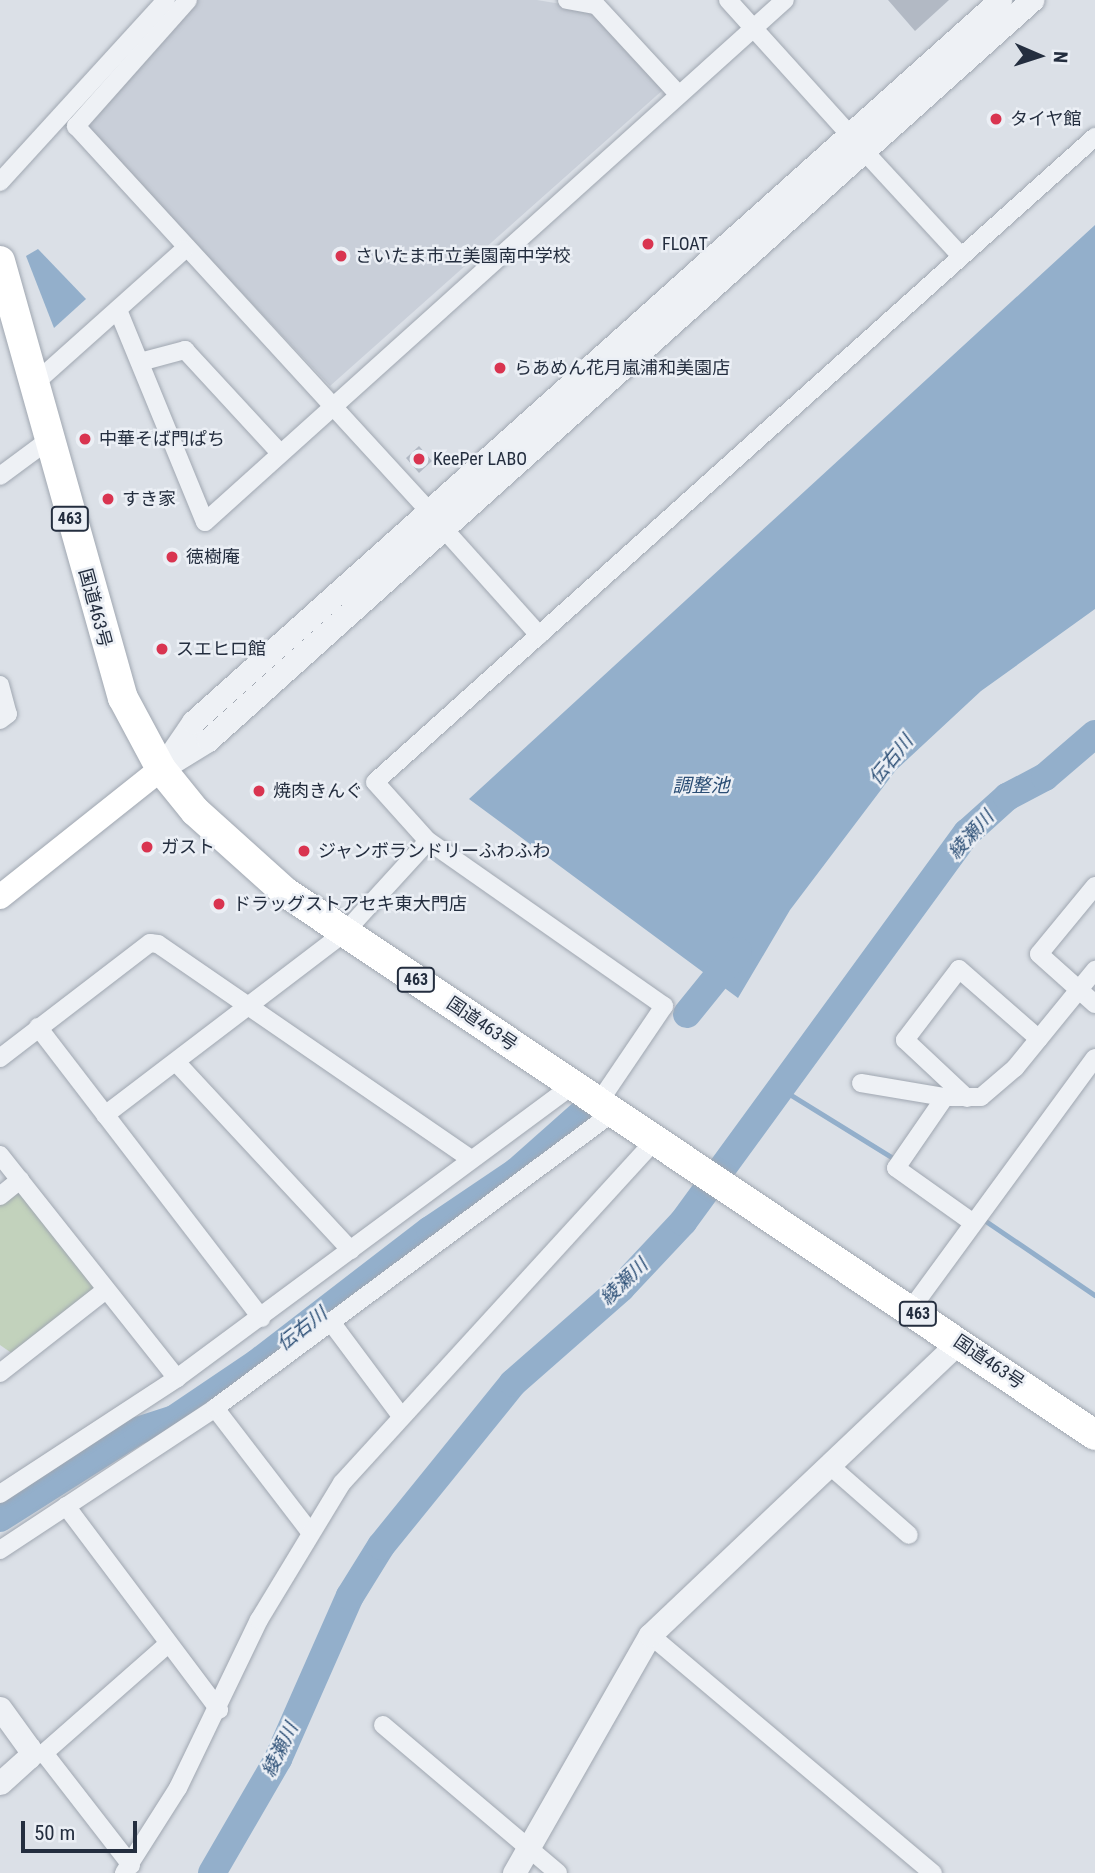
<!DOCTYPE html>
<html>
<head>
<meta charset="utf-8">
<style>
  body { margin:0 }
  #map { position:relative; width:1095px; height:1873px; overflow:hidden; background:#dbe0e7; font-family:"Roboto Condensed","Noto Sans JP",sans-serif }
  div>[style] { position:absolute }
  .built>* { inset:0; background:#c9cfd9 }
  .green>* { inset:0; background:#c2d2bc }
  .water>* { inset:0; background:#93afcb }
  .stream>* { height:4.5px; margin:-2.25px; padding:0 2.25px; transform-origin:2.25px; border-radius:2.25px; background:#93afcb }
  .river>* { height:28px; margin:-14px; padding:0 14px; transform-origin:14px; border-radius:14px; background:#93afcb }
  .building>* { inset:0; background:#b2b9c4 }
  .roads { filter:drop-shadow(0 0 2px #a0a7b1) drop-shadow(0 0 2px #a0a7b1) }
  .minor>* { height:18px; margin:-9px; padding:0 9px; transform-origin:9px; border-radius:9px; background:#eef1f5 }
  .tertiary>* { height:23px; margin:-11.5px; padding:0 11.5px; transform-origin:11.5px; border-radius:11.5px; background:#eef1f5 }
  .secondary>* { height:24px; margin:-12px; padding:0 12px; transform-origin:12px; border-radius:12px; background:#fff }
  .trunk>* { height:30px; margin:-15px; padding:0 15px; transform-origin:15px; border-radius:15px; background:#fff }
  .dots>* { width:19px; height:19px; translate:-50% -50%; box-sizing:border-box; border:4px solid #ebeff5; border-radius:50% }
  span { translate:-50% -50%; white-space:nowrap; text-align:center; line-height:1.15; -webkit-text-stroke:5px #ebeff5; paint-order:stroke }
  .shield-label span { padding:2px 5px; background:#ebeff5; border:2px solid; border-radius:5px; -webkit-text-stroke-width:0 }
  .shield-label { font-size:16px; color:#242e3f; font-weight:700 }
  .poi-label { font-size:18px; color:#242e3f }
  .left { translate:0 -50%; text-align:left }
  .street-label { font-size:18px; color:#242e3f }
  .water-label { font-size:19px; color:#2b4e75; font-style:italic }
  .north { position:absolute; left:1004px; top:21px; width:70px; height:70px; -webkit-text-stroke:5px #ebeff5; paint-order:stroke; rotate:93deg; font-size:19px; font-weight:700; line-height:28px; text-align:center; color:#242e3f }
  .north::after { content:''; display:block; margin:auto; width:24px; height:32px; background:#242e3f; clip-path:polygon(50% 0,100% 100%,50% 72%,0 100%) }
  .scale { position:absolute; left:21px; top:1821px; width:116px; height:32px; box-sizing:border-box; border:4px solid #242e3f; border-top:0; padding-left:9px; font-size:21px; line-height:24px; white-space:nowrap; color:#242e3f; -webkit-text-stroke:5px #ebeff5; paint-order:stroke }
</style>
</head>
<body>
<div id="map">
  <div class="built">
    <i style="clip-path:polygon(192px 0,537px 0,591px 9px,664px 89px,330px 386px,83px 125px)"></i>
  </div>
  <div class="green">
    <i style="clip-path:polygon(17px 1190px,95px 1284px,95px 1291px,13px 1354px,0 1345px,0 1203px)"></i>
  </div>
  <div class="water">
    <i style="clip-path:polygon(1095px 225px,1095px 609px,981px 691px,896px 770px,790px 910px,738px 998px,469px 799px)"></i>
    <i style="clip-path:polygon(38px 249px,86px 299px,54px 328px,26px 256px)"></i>
  </div>
  <div class="stream">
    <i style="left:783px;top:1090px;width:135px;rotate:31.7deg"></i>
    <i style="left:983px;top:1219px;width:135px;rotate:34.2deg"></i>
  </div>
  <div class="river">
    <i style="left:687px;top:1014px;width:81px;rotate:-51deg"></i>
    <i style="left:0;top:1518px;width:162px;rotate:-32.4deg"></i>
    <i style="left:137px;top:1431px;width:39px;rotate:-18deg"></i>
    <i style="left:174px;top:1419px;width:100px;rotate:-34deg"></i>
    <i style="left:257px;top:1363px;width:218px;rotate:-37.6deg"></i>
    <i style="left:430px;top:1230px;width:104px;rotate:-34deg"></i>
    <i style="left:516px;top:1172px;width:92px;rotate:-41.5deg"></i>
    <i style="left:212px;top:1873px;width:132px;rotate:-59.9deg"></i>
    <i style="left:278px;top:1759px;width:178px;rotate:-66.2deg"></i>
    <i style="left:350px;top:1596px;width:59px;rotate:-58.2deg"></i>
    <i style="left:381px;top:1546px;width:210px;rotate:-51deg"></i>
    <i style="left:513px;top:1383px;width:144px;rotate:-41.3deg"></i>
    <i style="left:621px;top:1288px;width:91px;rotate:-46.8deg"></i>
    <i style="left:683px;top:1222px;width:482px;rotate:-53.9deg"></i>
    <i style="left:967px;top:833px;width:54px;rotate:-42deg"></i>
    <i style="left:1007px;top:797px;width:43px;rotate:-27.8deg"></i>
    <i style="left:1045px;top:777px;width:66px;rotate:-40.7deg"></i>
  </div>
  <div class="building">
    <i style="clip-path:polygon(888px 0,949px 0,915px 31px)"></i>
    <i style="clip-path:polygon(419px 446px,432px 461px,419px 473px,406px 458px)"></i>
  </div>
  <div class="roads">
    <div class="minor">
      <i style="left:188px;top:0;width:169px;rotate:131.6deg"></i>
      <i style="left:76px;top:126px;width:524px;rotate:47.48deg"></i>
      <i style="left:567px;top:0;width:29px;rotate:10deg"></i>
      <i style="left:596px;top:5px;width:122px;rotate:47.3deg"></i>
      <i style="left:728px;top:0;width:183px;rotate:47.9deg"></i>
      <i style="left:864px;top:151px;width:143px;rotate:47.3deg"></i>
      <i style="left:0;top:182px;width:246px;rotate:-47.6deg"></i>
      <i style="left:118px;top:310px;width:229px;rotate:67.7deg"></i>
      <i style="left:205px;top:522px;width:780px;rotate:-41.99deg"></i>
      <i style="left:140px;top:362px;width:47px;rotate:-14.9deg"></i>
      <i style="left:185px;top:350px;width:140px;rotate:47.3deg"></i>
      <i style="left:34px;top:384px;width:201px;rotate:-41.8deg"></i>
      <i style="left:0;top:476px;width:62px;rotate:-36.5deg"></i>
      <i style="left:443px;top:528px;width:144px;rotate:48.1deg"></i>
      <i style="left:0;top:685px;width:30px;rotate:75deg"></i>
      <i style="left:8px;top:714px;width:10px;rotate:143deg"></i>
      <i style="left:1095px;top:886px;width:88px;rotate:129.5deg"></i>
      <i style="left:1039px;top:954px;width:75px;rotate:41.8deg"></i>
      <i style="left:38px;top:1027px;width:367px;rotate:52.5deg"></i>
      <i style="left:0;top:1058px;width:189px;rotate:-37.5deg"></i>
      <i style="left:150px;top:943px;width:8px;rotate:7deg"></i>
      <i style="left:158px;top:944px;width:380px;rotate:34.5deg"></i>
      <i style="left:176px;top:1062px;width:257px;rotate:47.1deg"></i>
      <i style="left:861px;top:1083px;width:85px;rotate:9.5deg"></i>
      <i style="left:945px;top:1097px;width:36px"></i>
      <i style="left:981px;top:1097px;width:45px;rotate:-40.5deg"></i>
      <i style="left:1015px;top:1068px;width:127px;rotate:-50.8deg"></i>
      <i style="left:945px;top:1097px;width:86px;rotate:124.6deg"></i>
      <i style="left:896px;top:1168px;width:93px;rotate:35.4deg"></i>
      <i style="left:967px;top:1098px;width:85px;rotate:-136.9deg"></i>
      <i style="left:905px;top:1040px;width:89px;rotate:-52.7deg"></i>
      <i style="left:959px;top:969px;width:106px;rotate:41.2deg"></i>
      <i style="left:599px;top:1102px;width:116px;rotate:-55.9deg"></i>
      <i style="left:664px;top:1006px;width:288px;rotate:-145deg"></i>
      <i style="left:428px;top:841px;width:79px;rotate:-131.9deg"></i>
      <i style="left:375px;top:782px;width:967px;rotate:-41.86deg"></i>
      <i style="left:105px;top:1115px;width:302px;rotate:-37.3deg"></i>
      <i style="left:345px;top:932px;width:123px;rotate:-47.6deg"></i>
      <i style="left:0;top:1155px;width:285px;rotate:51.6deg"></i>
      <i style="left:0;top:1196px;width:26px;rotate:-39deg"></i>
      <i style="left:911px;top:1309px;width:311px;rotate:-53.8deg"></i>
      <i style="left:331px;top:1322px;width:117px;rotate:53.3deg"></i>
      <i style="left:0;top:1373px;width:135px;rotate:-38.1deg"></i>
      <i style="left:215px;top:1408px;width:156px;rotate:52.5deg"></i>
      <i style="left:829px;top:1465px;width:106px;rotate:41.2deg"></i>
      <i style="left:0;top:1494px;width:212px;rotate:-33.2deg"></i>
      <i style="left:177px;top:1378px;width:493px;rotate:-36.5deg"></i>
      <i style="left:66px;top:1506px;width:255px;rotate:53.1deg"></i>
      <i style="left:0;top:1550px;width:258px;rotate:-33.4deg"></i>
      <i style="left:215px;top:1408px;width:496px;rotate:-36.6deg"></i>
      <i style="left:650px;top:1635px;width:370px;rotate:40.1deg"></i>
      <i style="left:383px;top:1725px;width:229px;rotate:40.2deg"></i>
      <i style="left:44px;top:1753px;width:142px;rotate:52.2deg"></i>
      <i style="left:29px;top:1757px;width:16px;rotate:-15deg"></i>
      <i style="left:44px;top:1753px;width:165px;rotate:-41.3deg"></i>
      <i style="left:124px;top:1873px;width:101px;rotate:-57.6deg"></i>
      <i style="left:178px;top:1788px;width:187px;rotate:-64.3deg"></i>
      <i style="left:259px;top:1620px;width:160px;rotate:-58.8deg"></i>
      <i style="left:342px;top:1483px;width:464px;rotate:-47.6deg"></i>
    </div>
    <div class="tertiary">
      <i style="left:167px;top:760px;width:46px;rotate:-55.6deg"></i>
      <i style="left:193px;top:722px;width:1083px;rotate:-41.82deg"></i>
      <i style="left:161px;top:769px;width:55px;rotate:-31.7deg"></i>
      <i style="left:208px;top:740px;width:1108px;rotate:-41.93deg"></i>
      <i style="left:0;top:1708px;width:49px;rotate:54.1deg"></i>
      <i style="left:29px;top:1748px;width:9px;rotate:90deg"></i>
      <i style="left:29px;top:1757px;width:39px;rotate:138deg"></i>
      <i style="left:514px;top:1873px;width:274px;rotate:-60.3deg"></i>
      <i style="left:650px;top:1635px;width:426px;rotate:-43.5deg"></i>
    </div>
    <div class="secondary">
      <i style="left:0;top:897px;width:206px;rotate:-38.5deg"></i>
    </div>
    <div class="trunk">
      <i style="left:0;top:261px;width:454px;rotate:74.3deg"></i>
      <i style="left:123px;top:698px;width:81px;rotate:61.8deg"></i>
      <i style="left:161px;top:769px;width:54px;rotate:51deg"></i>
      <i style="left:195px;top:811px;width:121px;rotate:42deg"></i>
      <i style="left:285px;top:892px;width:975px;rotate:33.84deg"></i>
    </div>
  </div>
  <div class="dots">
    <i style="left:996px;top:119px;background:#d93450"></i>
    <i style="left:648px;top:244px;background:#d93450"></i>
    <i style="left:341px;top:256px;background:#d93450"></i>
    <i style="left:500px;top:368px;background:#d93450"></i>
    <i style="left:85px;top:439px;background:#d93450"></i>
    <i style="left:419px;top:459px;background:#d93450"></i>
    <i style="left:108px;top:499px;background:#d93450"></i>
    <i style="left:172px;top:557px;background:#d93450"></i>
    <i style="left:162px;top:649px;background:#d93450"></i>
    <i style="left:259px;top:791px;background:#d93450"></i>
    <i style="left:147px;top:847px;background:#d93450"></i>
    <i style="left:304px;top:851px;background:#d93450"></i>
    <i style="left:219px;top:904px;background:#d93450"></i>
  </div>
  <div class="shield-label">
    <span style="left:70px;top:519px">463</span>
    <span style="left:416px;top:980px">463</span>
    <span style="left:918px;top:1314px">463</span>
  </div>
  <div class="poi-label">
    <span class="left" style="left:1010px;top:119px">タイヤ館</span>
    <span class="left" style="left:662px;top:244px">FLOAT</span>
    <span class="left" style="left:355px;top:256px">さいたま市立美園南中学校</span>
    <span class="left" style="left:514px;top:368px">らあめん花月嵐浦和美園店</span>
    <span class="left" style="left:99px;top:439px">中華そば門ぱち</span>
    <span class="left" style="left:433px;top:459px">KeePer LABO</span>
    <span class="left" style="left:122px;top:499px">すき家</span>
    <span class="left" style="left:186px;top:557px">徳樹庵</span>
    <span class="left" style="left:176px;top:649px">スエヒロ館</span>
    <span class="left" style="left:273px;top:791px">焼肉きんぐ</span>
    <span class="left" style="left:161px;top:847px">ガスト</span>
    <span class="left" style="left:318px;top:851px">ジャンボランドリーふわふわ</span>
    <span class="left" style="left:233px;top:904px">ドラッグストアセキ東大門店</span>
  </div>
  <div class="street-label">
    <span style="left:95px;top:608px;rotate:75deg">国道463号</span>
    <span style="left:482px;top:1024px;rotate:34deg">国道463号</span>
    <span style="left:989px;top:1362px;rotate:34deg">国道463号</span>
  </div>
  <div class="water-label">
    <span style="left:891px;top:760px;rotate:-51deg">伝右川</span>
    <span style="left:701px;top:786px">調整池</span>
    <span style="left:971px;top:835px;rotate:-48deg">綾瀬川</span>
    <span style="left:624px;top:1282px;rotate:-44deg">綾瀬川</span>
    <span style="left:302px;top:1329px;rotate:-38deg">伝右川</span>
    <span style="left:280px;top:1750px;rotate:-64deg">綾瀬川</span>
  </div>
  <div class="north">N</div>
  <div class="scale">50 m</div>
</div>
</body>
</html>
